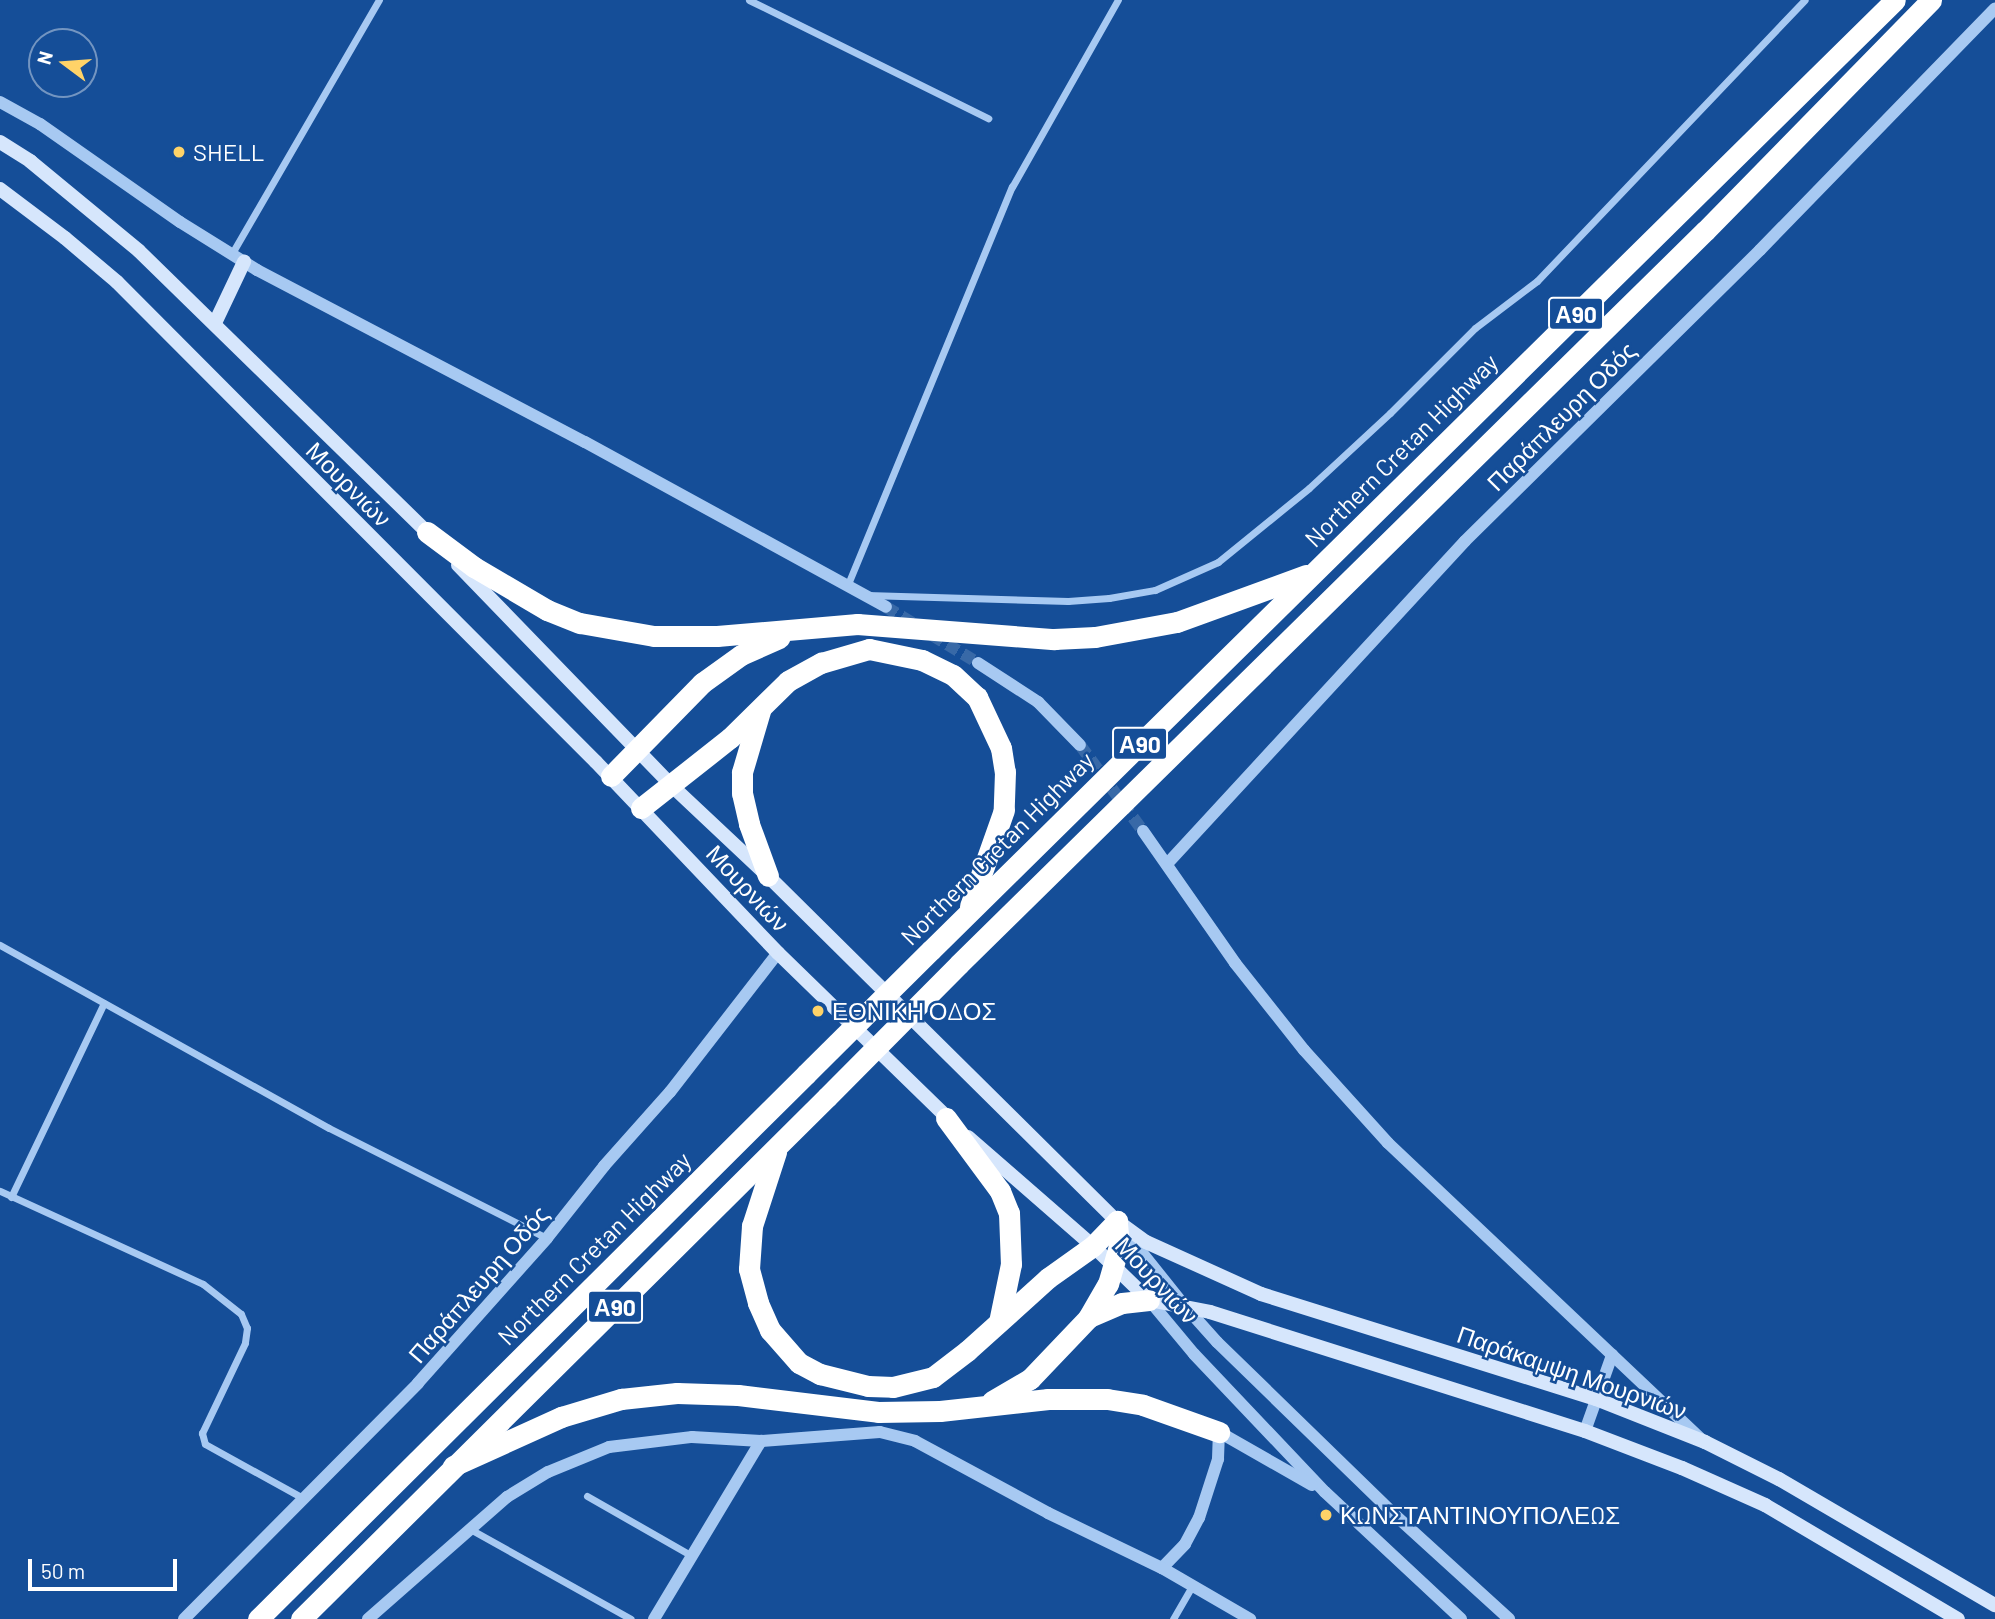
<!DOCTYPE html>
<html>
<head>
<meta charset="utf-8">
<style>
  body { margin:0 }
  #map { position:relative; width:1995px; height:1619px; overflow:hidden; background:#154e98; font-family:Barlow,sans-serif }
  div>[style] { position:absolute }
  .tertiary-tunnel>* { height:12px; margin-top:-6px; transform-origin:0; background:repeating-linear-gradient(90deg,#3869a7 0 12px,transparent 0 18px) }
  .minor>* { height:7px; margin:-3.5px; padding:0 3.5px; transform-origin:3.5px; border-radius:3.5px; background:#a7c9f2 }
  .tertiary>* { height:12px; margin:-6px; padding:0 6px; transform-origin:6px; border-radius:6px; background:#a7c9f2 }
  .secondary>* { height:14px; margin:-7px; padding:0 7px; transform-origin:7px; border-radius:7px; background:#d6e6fc }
  .motorway>* { height:21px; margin:-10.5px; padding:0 10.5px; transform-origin:10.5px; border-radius:10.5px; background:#fff }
  .motorway-bridge>* { height:21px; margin:-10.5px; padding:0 10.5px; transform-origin:10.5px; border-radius:10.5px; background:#fff }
  .dots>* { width:19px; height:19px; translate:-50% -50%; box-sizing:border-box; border:4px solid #154e98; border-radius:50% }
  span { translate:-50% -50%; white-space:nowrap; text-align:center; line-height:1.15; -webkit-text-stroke:5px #154e98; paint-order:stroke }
  .shield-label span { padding:2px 5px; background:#154e98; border:2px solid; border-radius:5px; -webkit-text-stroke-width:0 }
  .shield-label { font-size:23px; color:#fff; font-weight:700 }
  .poi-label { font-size:24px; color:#fff }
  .left { translate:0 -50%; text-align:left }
  .street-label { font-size:24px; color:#fff }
  .north { position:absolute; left:28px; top:28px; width:70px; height:70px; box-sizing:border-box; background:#154e98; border:2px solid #7395c1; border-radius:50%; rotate:286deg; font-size:19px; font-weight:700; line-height:28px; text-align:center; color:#fff }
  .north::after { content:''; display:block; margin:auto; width:24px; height:32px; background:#ffd368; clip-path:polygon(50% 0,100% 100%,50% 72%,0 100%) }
  .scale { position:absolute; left:28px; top:1559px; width:149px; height:32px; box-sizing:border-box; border:4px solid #fff; border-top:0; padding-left:9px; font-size:21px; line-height:24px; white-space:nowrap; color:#fff; -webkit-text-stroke:5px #154e98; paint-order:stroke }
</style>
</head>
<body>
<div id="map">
  <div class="tertiary-tunnel">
    <i style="left:886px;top:607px;width:108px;rotate:31.3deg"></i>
    <i style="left:1080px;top:745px;width:107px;rotate:53.8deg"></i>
  </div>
  <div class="minor">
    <i style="left:749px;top:0;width:267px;rotate:26.3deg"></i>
    <i style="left:231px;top:255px;width:295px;rotate:-59.9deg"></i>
    <i style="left:848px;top:584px;width:430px;rotate:-67.6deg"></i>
    <i style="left:1012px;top:187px;width:215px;rotate:-60.5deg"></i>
    <i style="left:867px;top:595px;width:201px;rotate:1.7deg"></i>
    <i style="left:1068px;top:601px;width:41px;rotate:-4.2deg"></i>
    <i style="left:1109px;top:598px;width:47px;rotate:-9.9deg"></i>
    <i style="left:1155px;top:590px;width:69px;rotate:-24deg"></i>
    <i style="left:1218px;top:562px;width:117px;rotate:-39.1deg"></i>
    <i style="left:1309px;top:488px;width:110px;rotate:-42.8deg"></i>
    <i style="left:1390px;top:413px;width:120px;rotate:-45deg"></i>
    <i style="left:1475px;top:328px;width:78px;rotate:-37.2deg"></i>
    <i style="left:1537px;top:281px;width:388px;rotate:-46.4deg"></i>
    <i style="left:0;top:945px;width:376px;rotate:29.1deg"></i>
    <i style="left:329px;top:1128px;width:244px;rotate:26.8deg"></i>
    <i style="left:0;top:1191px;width:223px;rotate:24.6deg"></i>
    <i style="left:203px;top:1284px;width:48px;rotate:38.3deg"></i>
    <i style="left:241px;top:1314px;width:15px;rotate:67deg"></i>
    <i style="left:247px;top:1328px;width:15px;rotate:98deg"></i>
    <i style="left:245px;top:1343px;width:100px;rotate:115.5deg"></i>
    <i style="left:202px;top:1433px;width:11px;rotate:75deg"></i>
    <i style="left:205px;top:1444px;width:112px;rotate:28.9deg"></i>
    <i style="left:11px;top:1197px;width:215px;rotate:-64.4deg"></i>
    <i style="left:587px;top:1496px;width:121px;rotate:29.7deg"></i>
    <i style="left:470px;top:1529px;width:184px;rotate:29.2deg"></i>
    <i style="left:1173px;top:1619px;width:39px;rotate:-60deg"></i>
  </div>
  <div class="tertiary">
    <i style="left:0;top:102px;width:46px;rotate:28.8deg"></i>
    <i style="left:40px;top:124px;width:171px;rotate:35deg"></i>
    <i style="left:180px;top:222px;width:91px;rotate:31.9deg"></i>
    <i style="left:257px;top:270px;width:370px;rotate:27.7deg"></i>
    <i style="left:585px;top:442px;width:343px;rotate:28.7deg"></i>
    <i style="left:978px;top:663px;width:72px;rotate:33deg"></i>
    <i style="left:1038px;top:702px;width:60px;rotate:45.7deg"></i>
    <i style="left:1143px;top:831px;width:161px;rotate:55.1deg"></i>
    <i style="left:1235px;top:963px;width:111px;rotate:51.6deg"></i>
    <i style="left:1304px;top:1050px;width:125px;rotate:47.9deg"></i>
    <i style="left:1388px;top:1143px;width:432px;rotate:43.4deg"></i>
    <i style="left:1167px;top:864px;width:439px;rotate:-47.3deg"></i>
    <i style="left:1465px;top:541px;width:414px;rotate:-44.6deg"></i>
    <i style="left:1760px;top:250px;width:337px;rotate:-45.8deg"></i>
    <i style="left:1123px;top:1229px;width:96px;rotate:51.3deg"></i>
    <i style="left:1183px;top:1304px;width:51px;rotate:48.2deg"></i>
    <i style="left:1217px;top:1342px;width:250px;rotate:44.2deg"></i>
    <i style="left:1396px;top:1516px;width:153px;rotate:42.3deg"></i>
    <i style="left:1149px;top:1300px;width:70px;rotate:50.2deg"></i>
    <i style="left:1194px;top:1354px;width:190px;rotate:46.5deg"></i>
    <i style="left:1325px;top:1492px;width:186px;rotate:43deg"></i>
    <i style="left:1585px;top:1431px;width:81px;rotate:-70.4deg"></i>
    <i style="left:1162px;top:1568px;width:33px;rotate:-46deg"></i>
    <i style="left:1185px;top:1544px;width:30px;rotate:-62deg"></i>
    <i style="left:1199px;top:1518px;width:62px;rotate:-72.1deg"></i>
    <i style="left:1218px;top:1459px;width:27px;rotate:-88deg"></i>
    <i style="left:1219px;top:1432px;width:107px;rotate:29.7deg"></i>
    <i style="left:184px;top:1619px;width:332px;rotate:-45.2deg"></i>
    <i style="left:418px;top:1383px;width:194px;rotate:-48.3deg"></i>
    <i style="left:547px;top:1238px;width:92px;rotate:-51.6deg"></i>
    <i style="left:604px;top:1166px;width:99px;rotate:-48.3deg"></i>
    <i style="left:670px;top:1092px;width:176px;rotate:-52.2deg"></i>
    <i style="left:368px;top:1619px;width:185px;rotate:-41.3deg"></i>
    <i style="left:507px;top:1497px;width:48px;rotate:-31.4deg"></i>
    <i style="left:548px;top:1472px;width:66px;rotate:-22.3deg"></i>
    <i style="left:609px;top:1447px;width:84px;rotate:-6.9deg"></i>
    <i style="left:692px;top:1437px;width:69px;rotate:3.3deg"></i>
    <i style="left:761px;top:1441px;width:119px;rotate:-4.3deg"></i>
    <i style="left:880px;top:1432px;width:36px;rotate:14deg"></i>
    <i style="left:915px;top:1441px;width:151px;rotate:28.4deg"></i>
    <i style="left:1048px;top:1513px;width:127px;rotate:25.8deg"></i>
    <i style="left:1162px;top:1568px;width:102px;rotate:30.1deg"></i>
    <i style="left:654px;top:1619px;width:208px;rotate:-59deg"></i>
  </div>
  <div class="secondary">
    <i style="left:0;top:142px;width:36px;rotate:32deg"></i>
    <i style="left:30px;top:161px;width:141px;rotate:39.5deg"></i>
    <i style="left:139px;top:251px;width:409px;rotate:44.3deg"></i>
    <i style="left:0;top:189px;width:81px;rotate:37deg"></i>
    <i style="left:65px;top:238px;width:68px;rotate:40.2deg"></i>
    <i style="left:117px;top:282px;width:678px;rotate:45.06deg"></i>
    <i style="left:596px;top:762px;width:264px;rotate:46.4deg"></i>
    <i style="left:778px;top:953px;width:244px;rotate:44.2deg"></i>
    <i style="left:215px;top:323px;width:68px;rotate:-64.6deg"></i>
    <i style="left:458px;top:565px;width:306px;rotate:45.9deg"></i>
    <i style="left:671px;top:785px;width:133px;rotate:43.2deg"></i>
    <i style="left:768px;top:876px;width:491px;rotate:44.7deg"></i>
    <i style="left:1117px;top:1221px;width:36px;rotate:36deg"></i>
    <i style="left:1146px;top:1242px;width:126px;rotate:24.3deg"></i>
    <i style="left:1261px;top:1294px;width:351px;rotate:17.4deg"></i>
    <i style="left:1596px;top:1399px;width:117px;rotate:21.5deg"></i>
    <i style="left:1705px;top:1442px;width:83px;rotate:26.6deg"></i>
    <i style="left:1779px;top:1479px;width:250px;rotate:30.3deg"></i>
    <i style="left:968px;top:1137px;width:166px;rotate:41.1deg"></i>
    <i style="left:1093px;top:1246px;width:78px;rotate:44deg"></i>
    <i style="left:1149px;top:1300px;width:62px;rotate:11.1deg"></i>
    <i style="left:1210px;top:1312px;width:393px;rotate:17.6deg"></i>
    <i style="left:1585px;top:1431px;width:104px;rotate:20.9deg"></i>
    <i style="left:1682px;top:1468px;width:91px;rotate:24deg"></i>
    <i style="left:1765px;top:1505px;width:224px;rotate:30.6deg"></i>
  </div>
  <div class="motorway">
    <i style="left:427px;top:532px;width:59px;rotate:36.7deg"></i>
    <i style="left:474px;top:567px;width:85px;rotate:30.5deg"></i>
    <i style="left:547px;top:610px;width:35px;rotate:22deg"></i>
    <i style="left:580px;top:623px;width:75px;rotate:10deg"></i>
    <i style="left:654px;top:636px;width:63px"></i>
    <i style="left:717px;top:636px;width:141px;rotate:-4.9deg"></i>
    <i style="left:857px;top:624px;width:198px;rotate:4.4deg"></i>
    <i style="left:1054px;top:639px;width:41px;rotate:-2.8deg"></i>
    <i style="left:1095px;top:637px;width:83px;rotate:-10.4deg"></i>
    <i style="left:1177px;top:622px;width:137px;rotate:-20deg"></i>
    <i style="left:760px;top:711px;width:64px;rotate:106.4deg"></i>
    <i style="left:742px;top:772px;width:21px;rotate:90deg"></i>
    <i style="left:742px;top:793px;width:32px;rotate:77deg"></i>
    <i style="left:749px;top:824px;width:55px;rotate:69.9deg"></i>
    <i style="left:611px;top:776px;width:130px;rotate:-45.6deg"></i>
    <i style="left:702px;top:683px;width:48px;rotate:-35.7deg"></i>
    <i style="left:741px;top:655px;width:42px;rotate:-24.1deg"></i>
    <i style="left:641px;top:808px;width:113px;rotate:-38.2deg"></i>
    <i style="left:730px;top:738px;width:81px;rotate:-44.5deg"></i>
    <i style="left:788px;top:681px;width:38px;rotate:-29deg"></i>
    <i style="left:821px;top:663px;width:50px;rotate:-16.3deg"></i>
    <i style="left:869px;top:649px;width:54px;rotate:11.7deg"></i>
    <i style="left:922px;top:660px;width:34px;rotate:26deg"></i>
    <i style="left:953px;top:675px;width:33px;rotate:43deg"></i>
    <i style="left:977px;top:697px;width:56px;rotate:64.8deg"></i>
    <i style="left:1001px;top:748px;width:24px;rotate:81deg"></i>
    <i style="left:1005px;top:772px;width:38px;rotate:92deg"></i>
    <i style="left:1004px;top:810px;width:102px;rotate:109.5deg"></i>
    <i style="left:931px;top:950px;width:1353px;rotate:-44.58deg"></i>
    <i style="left:959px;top:964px;width:1046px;rotate:-44.5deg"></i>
    <i style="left:1705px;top:231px;width:323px;rotate:-45.6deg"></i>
    <i style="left:946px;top:1118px;width:91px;rotate:53.5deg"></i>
    <i style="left:1000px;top:1191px;width:24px;rotate:68deg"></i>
    <i style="left:1009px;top:1213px;width:51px;rotate:87.8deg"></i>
    <i style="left:1011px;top:1264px;width:59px;rotate:101.7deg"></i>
    <i style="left:776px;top:1152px;width:78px;rotate:108deg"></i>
    <i style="left:752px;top:1226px;width:43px;rotate:94deg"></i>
    <i style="left:749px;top:1269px;width:35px;rotate:75deg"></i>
    <i style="left:758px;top:1303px;width:30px;rotate:66deg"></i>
    <i style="left:770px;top:1330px;width:44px;rotate:48.7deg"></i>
    <i style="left:799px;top:1363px;width:24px;rotate:28deg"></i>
    <i style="left:820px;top:1374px;width:49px;rotate:14deg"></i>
    <i style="left:868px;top:1386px;width:25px;rotate:2deg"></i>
    <i style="left:893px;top:1387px;width:41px;rotate:-14deg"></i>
    <i style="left:933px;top:1377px;width:43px;rotate:-37.4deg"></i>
    <i style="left:967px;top:1351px;width:109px;rotate:-42deg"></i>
    <i style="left:1048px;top:1278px;width:55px;rotate:-35.4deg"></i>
    <i style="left:1093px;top:1246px;width:35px;rotate:-46deg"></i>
    <i style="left:1089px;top:1317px;width:36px;rotate:-23deg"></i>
    <i style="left:1122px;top:1303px;width:27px;rotate:-6deg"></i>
    <i style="left:992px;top:1401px;width:44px;rotate:-30.1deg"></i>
    <i style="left:1030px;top:1379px;width:84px;rotate:-46.4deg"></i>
    <i style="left:1088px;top:1318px;width:39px;rotate:-60deg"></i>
    <i style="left:1108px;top:1284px;width:40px;rotate:-74deg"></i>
    <i style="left:1119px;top:1246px;width:25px;rotate:-95deg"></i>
    <i style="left:453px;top:1466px;width:119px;rotate:-24.4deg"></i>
    <i style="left:561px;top:1417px;width:63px;rotate:-16.7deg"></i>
    <i style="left:621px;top:1399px;width:56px;rotate:-6.1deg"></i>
    <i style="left:677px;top:1393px;width:61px;rotate:1.9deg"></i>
    <i style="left:738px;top:1395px;width:141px;rotate:6.9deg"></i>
    <i style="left:878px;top:1412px;width:62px;rotate:-0.9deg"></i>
    <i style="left:940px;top:1411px;width:109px;rotate:-6.3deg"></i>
    <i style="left:1048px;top:1399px;width:59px"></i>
    <i style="left:1107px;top:1399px;width:36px;rotate:9deg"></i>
    <i style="left:1143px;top:1405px;width:81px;rotate:19.6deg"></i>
    <i style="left:258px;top:1619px;width:773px;rotate:-44.84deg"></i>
    <i style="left:301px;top:1619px;width:741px;rotate:-44.78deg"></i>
  </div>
  <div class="motorway-bridge">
    <i style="left:806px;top:1074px;width:176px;rotate:-44.8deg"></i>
    <i style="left:827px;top:1097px;width:187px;rotate:-45.2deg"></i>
  </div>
  <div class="dots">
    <i style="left:179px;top:152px;background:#ffd368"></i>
    <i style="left:818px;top:1011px;background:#ffd368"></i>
    <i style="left:1326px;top:1515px;background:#ffd368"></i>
  </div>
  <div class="shield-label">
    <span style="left:1576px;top:314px">Α90</span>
    <span style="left:1140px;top:744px">Α90</span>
    <span style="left:615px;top:1307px">Α90</span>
  </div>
  <div class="poi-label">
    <span class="left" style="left:193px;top:152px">SHELL</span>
    <span class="left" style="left:832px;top:1011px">ΕΘΝΙΚΗ ΟΔΟΣ</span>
    <span class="left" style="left:1340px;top:1515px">ΚΩΝΣΤΑΝΤΙΝΟΥΠΟΛΕΩΣ</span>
  </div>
  <div class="street-label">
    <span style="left:1561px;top:416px;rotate:-45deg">Παράπλευρη Οδός</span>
    <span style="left:1401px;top:450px;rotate:-45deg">Northern Cretan Highway</span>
    <span style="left:349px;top:484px;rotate:45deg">Μουρνιών</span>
    <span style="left:997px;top:848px;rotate:-45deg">Northern Cretan Highway</span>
    <span style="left:748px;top:888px;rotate:47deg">Μουρνιών</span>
    <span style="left:594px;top:1248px;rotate:-45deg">Northern Cretan Highway</span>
    <span style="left:1157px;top:1280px;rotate:47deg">Μουρνιών</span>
    <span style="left:478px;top:1284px;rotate:-49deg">Παράπλευρη Οδός</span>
    <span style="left:1572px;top:1372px;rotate:19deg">Παράκαμψη Μουρνιών</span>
  </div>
  <div class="north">N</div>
  <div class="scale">50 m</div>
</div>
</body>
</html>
